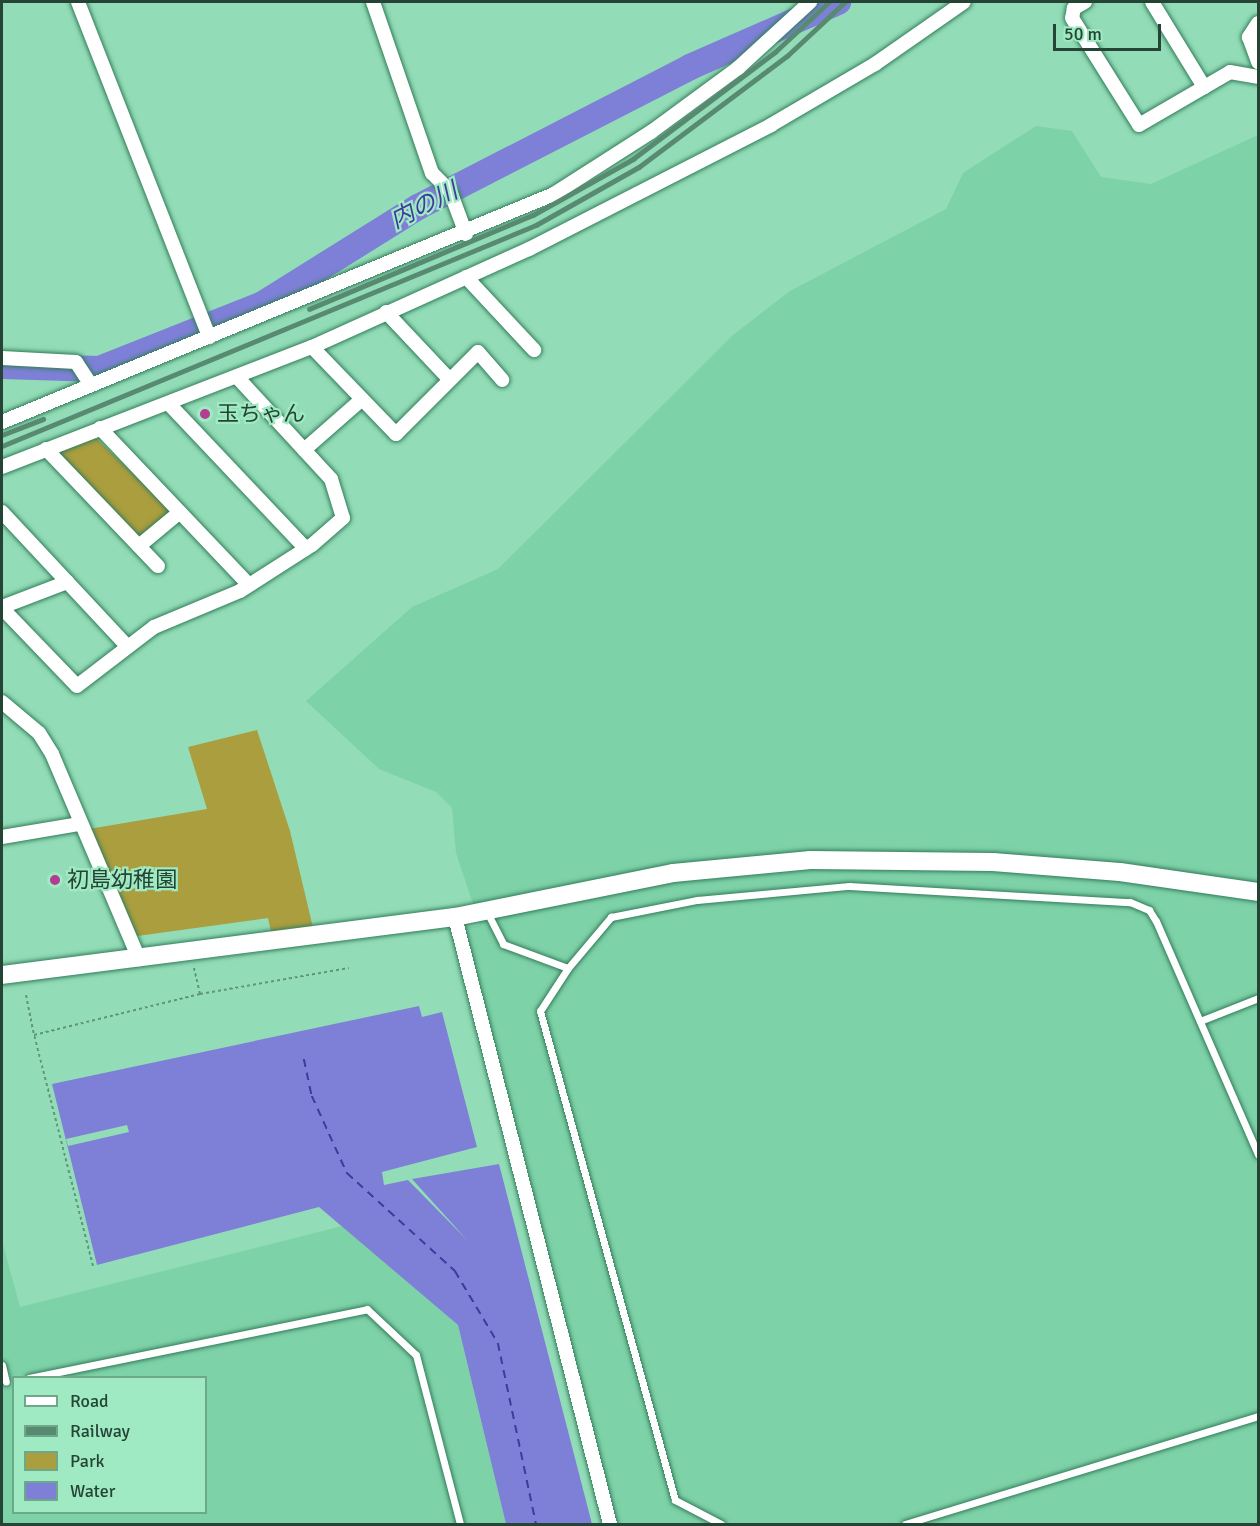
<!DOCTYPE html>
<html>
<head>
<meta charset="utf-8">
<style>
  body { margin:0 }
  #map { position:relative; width:1260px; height:1526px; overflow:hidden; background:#92ddb7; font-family:Signika,"Noto Sans JP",sans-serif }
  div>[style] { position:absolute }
  .built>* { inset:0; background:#7ed2a8 }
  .green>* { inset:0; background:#ab9e3f }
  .water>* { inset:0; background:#7e80d7 }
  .pier>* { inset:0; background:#92ddb7 }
  .river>* { height:26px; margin:-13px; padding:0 13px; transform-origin:13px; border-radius:13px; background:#7e80d7 }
  .ferry>* { height:1.5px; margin-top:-0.75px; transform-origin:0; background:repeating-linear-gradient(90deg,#42399f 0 8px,transparent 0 14px) }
  .path>* { height:2px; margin-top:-1px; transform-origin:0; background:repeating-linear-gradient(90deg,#5f957a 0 3px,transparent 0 6px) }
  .roads { filter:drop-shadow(0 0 2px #337d5b) drop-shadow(0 0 2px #337d5b) }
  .service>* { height:7px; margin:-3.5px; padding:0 3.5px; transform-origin:3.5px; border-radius:3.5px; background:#fff }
  .minor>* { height:14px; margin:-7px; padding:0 7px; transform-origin:7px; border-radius:7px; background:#fff }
  .tertiary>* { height:18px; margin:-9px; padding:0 9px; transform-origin:9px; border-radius:9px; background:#fff }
  .rail>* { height:4.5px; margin:-2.25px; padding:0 2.25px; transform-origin:2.25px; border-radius:2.25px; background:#578a71 }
  .dots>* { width:16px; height:16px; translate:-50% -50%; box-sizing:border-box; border:3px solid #9feac3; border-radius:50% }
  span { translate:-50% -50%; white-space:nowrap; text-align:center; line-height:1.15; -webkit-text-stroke:4.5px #9feac3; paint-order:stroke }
  .poi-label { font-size:22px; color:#254435 }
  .left { translate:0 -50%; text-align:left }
  .water-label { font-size:24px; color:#42399f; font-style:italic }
  .frame { position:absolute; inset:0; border:3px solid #254435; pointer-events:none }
  .legend { position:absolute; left:12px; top:1376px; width:195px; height:138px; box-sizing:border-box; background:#9feac3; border:2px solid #6ea88a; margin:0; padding:8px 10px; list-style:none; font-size:18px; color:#254435 }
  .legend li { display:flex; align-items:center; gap:12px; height:30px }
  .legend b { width:30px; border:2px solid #6ea88a }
  .scale { position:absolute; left:1053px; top:24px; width:108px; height:27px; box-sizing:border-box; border:3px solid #254435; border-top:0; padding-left:8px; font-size:18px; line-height:21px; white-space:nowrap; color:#254435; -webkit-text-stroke:4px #9feac3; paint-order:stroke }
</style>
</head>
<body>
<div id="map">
  <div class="built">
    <i style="clip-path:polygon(1036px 126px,1072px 131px,1101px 177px,1151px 184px,1258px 135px,1258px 1524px,616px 1524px,465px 928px,480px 925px,456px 853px,452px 808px,436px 792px,379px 769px,306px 701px,412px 607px,498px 569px,733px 335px,790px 291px,946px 209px,963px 173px)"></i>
    <i style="clip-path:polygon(evenodd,342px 1226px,458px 1325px,506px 1524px,2px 1524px,2px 1241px,20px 1307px,342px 1226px,14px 1378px,206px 1378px,206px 1512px,14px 1512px,14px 1378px)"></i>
  </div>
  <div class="green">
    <i style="clip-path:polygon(95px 437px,172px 511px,137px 539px,59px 459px,61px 451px)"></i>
    <i style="clip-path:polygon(257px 730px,290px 831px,315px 936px,273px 941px,268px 918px,130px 937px,83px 830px,207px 809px,188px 747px)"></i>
  </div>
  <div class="water">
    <i style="clip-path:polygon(419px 1006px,422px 1017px,442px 1012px,477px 1147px,382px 1172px,384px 1185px,408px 1180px,467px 1240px,412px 1179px,499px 1164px,592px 1524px,506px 1524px,458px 1325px,319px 1207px,97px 1265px,52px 1084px)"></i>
  </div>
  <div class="pier">
    <i style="clip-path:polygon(127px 1125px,129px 1132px,68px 1146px,66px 1139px)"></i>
  </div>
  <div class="river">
    <i style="left:2px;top:366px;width:97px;rotate:1.8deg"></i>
    <i style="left:99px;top:369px;width:174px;rotate:-21.6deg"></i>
    <i style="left:261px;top:305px;width:185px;rotate:-32deg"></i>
    <i style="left:418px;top:207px;width:306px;rotate:-27.2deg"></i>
    <i style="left:690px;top:67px;width:162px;rotate:-23.7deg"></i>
  </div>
  <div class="ferry">
    <i style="left:304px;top:1059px;width:38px;rotate:78deg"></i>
    <i style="left:312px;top:1096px;width:85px;rotate:65.6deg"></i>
    <i style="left:347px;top:1173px;width:146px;rotate:42.2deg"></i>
    <i style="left:455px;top:1271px;width:84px;rotate:59.2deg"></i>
    <i style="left:498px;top:1343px;width:185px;rotate:78.1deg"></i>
  </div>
  <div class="path">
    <i style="left:200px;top:994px;width:151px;rotate:-9.9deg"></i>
    <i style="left:26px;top:995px;width:41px;rotate:78.7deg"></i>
    <i style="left:93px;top:1266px;width:238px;rotate:-104.3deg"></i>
    <i style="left:34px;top:1035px;width:171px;rotate:-13.9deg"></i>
    <i style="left:200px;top:994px;width:28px;rotate:-103deg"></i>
  </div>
  <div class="roads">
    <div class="service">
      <i style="left:487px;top:912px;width:36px;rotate:63deg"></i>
      <i style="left:503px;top:944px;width:69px;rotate:20.3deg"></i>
      <i style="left:568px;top:968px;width:51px;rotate:123.1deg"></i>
      <i style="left:540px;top:1011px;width:507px;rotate:74.57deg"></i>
      <i style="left:675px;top:1500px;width:52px;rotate:27.6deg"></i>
      <i style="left:568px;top:968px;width:67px;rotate:-49.9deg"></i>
      <i style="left:611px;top:917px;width:88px;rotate:-11.2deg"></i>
      <i style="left:697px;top:900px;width:153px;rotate:-5.3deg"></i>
      <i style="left:849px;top:886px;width:281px;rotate:3.3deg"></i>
      <i style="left:1130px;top:902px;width:21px;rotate:23deg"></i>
      <i style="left:1149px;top:910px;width:13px;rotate:58deg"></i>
      <i style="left:1156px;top:921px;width:255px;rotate:66.4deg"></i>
      <i style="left:1200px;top:1021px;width:62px;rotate:-21.6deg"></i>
      <i style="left:2px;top:1365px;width:17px;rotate:77deg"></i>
      <i style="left:29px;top:1378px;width:345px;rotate:-11.5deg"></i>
      <i style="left:367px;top:1309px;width:67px;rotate:43.2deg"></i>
      <i style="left:416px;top:1355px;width:175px;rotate:75.4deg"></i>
      <i style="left:905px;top:1524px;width:369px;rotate:-17deg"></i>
    </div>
    <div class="minor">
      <i style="left:78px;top:2px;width:360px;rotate:68.6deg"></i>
      <i style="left:373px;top:2px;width:181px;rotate:71deg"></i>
      <i style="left:432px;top:173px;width:25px;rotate:45deg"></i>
      <i style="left:450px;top:191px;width:46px;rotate:69.6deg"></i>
      <i style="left:1085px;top:2px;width:13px;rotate:151deg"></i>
      <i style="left:1074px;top:8px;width:10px;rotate:101deg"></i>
      <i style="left:1072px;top:18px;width:126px;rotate:57.9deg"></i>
      <i style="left:1139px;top:125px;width:105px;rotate:-30.2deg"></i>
      <i style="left:1230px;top:72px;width:28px;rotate:10deg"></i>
      <i style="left:1152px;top:2px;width:100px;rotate:58.5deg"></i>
      <i style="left:1258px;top:23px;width:17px;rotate:123deg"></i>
      <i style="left:1249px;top:37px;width:27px;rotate:70deg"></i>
      <i style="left:466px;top:277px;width:100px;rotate:47deg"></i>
      <i style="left:386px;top:312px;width:93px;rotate:46.7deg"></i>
      <i style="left:312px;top:347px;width:121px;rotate:46deg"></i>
      <i style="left:396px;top:434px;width:116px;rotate:-45deg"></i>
      <i style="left:478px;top:352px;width:37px;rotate:49deg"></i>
      <i style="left:2px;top:358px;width:74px;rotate:3.1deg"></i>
      <i style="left:76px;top:362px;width:27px;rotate:57deg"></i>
      <i style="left:169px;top:404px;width:199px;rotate:46.6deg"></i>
      <i style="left:2px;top:422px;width:597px;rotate:-22.44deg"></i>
      <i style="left:554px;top:194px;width:115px;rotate:-32.6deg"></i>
      <i style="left:651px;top:132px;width:108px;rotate:-36.3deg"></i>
      <i style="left:738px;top:68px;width:98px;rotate:-42.5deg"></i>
      <i style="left:100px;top:428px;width:216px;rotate:46.5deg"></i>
      <i style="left:46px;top:449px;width:162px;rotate:46.3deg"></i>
      <i style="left:304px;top:450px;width:77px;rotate:-41.3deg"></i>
      <i style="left:2px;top:467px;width:332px;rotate:-21.2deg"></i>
      <i style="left:312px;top:347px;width:238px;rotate:-24.3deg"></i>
      <i style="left:529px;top:249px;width:272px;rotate:-27.1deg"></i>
      <i style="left:771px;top:125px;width:121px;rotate:-30.4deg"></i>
      <i style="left:875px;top:64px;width:108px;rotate:-34.9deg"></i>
      <i style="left:2px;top:512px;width:183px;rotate:47deg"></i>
      <i style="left:139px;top:546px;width:53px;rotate:-39.7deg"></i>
      <i style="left:2px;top:607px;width:70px;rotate:-21deg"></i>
      <i style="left:2px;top:608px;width:108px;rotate:46.1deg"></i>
      <i style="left:77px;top:686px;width:97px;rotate:-37.5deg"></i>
      <i style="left:154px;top:627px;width:93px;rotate:-22.7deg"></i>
      <i style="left:240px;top:591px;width:85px;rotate:-32.6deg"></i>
      <i style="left:312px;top:545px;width:41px;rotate:-41.1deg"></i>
      <i style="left:343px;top:518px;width:41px;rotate:-107.1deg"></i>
      <i style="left:331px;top:479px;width:139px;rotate:-132.7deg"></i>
      <i style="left:2px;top:702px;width:48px;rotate:40deg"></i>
      <i style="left:39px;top:733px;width:25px;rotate:58deg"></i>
      <i style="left:52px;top:754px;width:223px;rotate:67deg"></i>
      <i style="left:2px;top:837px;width:79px;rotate:-9.5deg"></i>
      <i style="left:455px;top:917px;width:626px;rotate:75.68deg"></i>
    </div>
    <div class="tertiary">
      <i style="left:2px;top:975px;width:457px;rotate:-7.3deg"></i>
      <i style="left:455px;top:917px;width:222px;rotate:-11.4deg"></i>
      <i style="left:673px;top:873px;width:138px;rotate:-5.4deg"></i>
      <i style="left:810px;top:860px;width:183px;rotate:0.6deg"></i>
      <i style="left:993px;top:862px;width:127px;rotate:4.5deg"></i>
      <i style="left:1120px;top:872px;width:139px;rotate:8.2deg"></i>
    </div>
  </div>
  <div class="rail">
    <i style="left:309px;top:309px;width:243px;rotate:-22.8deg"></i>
    <i style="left:533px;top:215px;width:115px;rotate:-29.2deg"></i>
    <i style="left:633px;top:159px;width:178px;rotate:-37deg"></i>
    <i style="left:775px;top:52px;width:74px;rotate:-42.8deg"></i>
    <i style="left:2px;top:435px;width:44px;rotate:-21.3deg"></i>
    <i style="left:2px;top:446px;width:578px;rotate:-22.48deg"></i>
    <i style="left:536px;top:225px;width:118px;rotate:-29.4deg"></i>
    <i style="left:639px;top:167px;width:185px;rotate:-36.9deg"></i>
    <i style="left:787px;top:56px;width:79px;rotate:-43deg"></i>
  </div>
  <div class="dots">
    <i style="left:205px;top:414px;background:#b43c91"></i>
    <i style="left:55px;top:880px;background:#b43c91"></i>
  </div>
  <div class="poi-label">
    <span class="left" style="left:217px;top:414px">玉ちゃん</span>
    <span class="left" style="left:67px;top:880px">初島幼稚園</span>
  </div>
  <div class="water-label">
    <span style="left:424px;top:206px;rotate:-27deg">内の川</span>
  </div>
  <div class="frame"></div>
  <ul class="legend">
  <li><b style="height:8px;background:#fff"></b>Road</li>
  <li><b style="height:8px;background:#578a71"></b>Railway</li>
  <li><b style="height:16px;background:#ab9e3f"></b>Park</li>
  <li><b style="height:16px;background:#7e80d7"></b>Water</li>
  </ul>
  <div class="scale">50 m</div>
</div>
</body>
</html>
